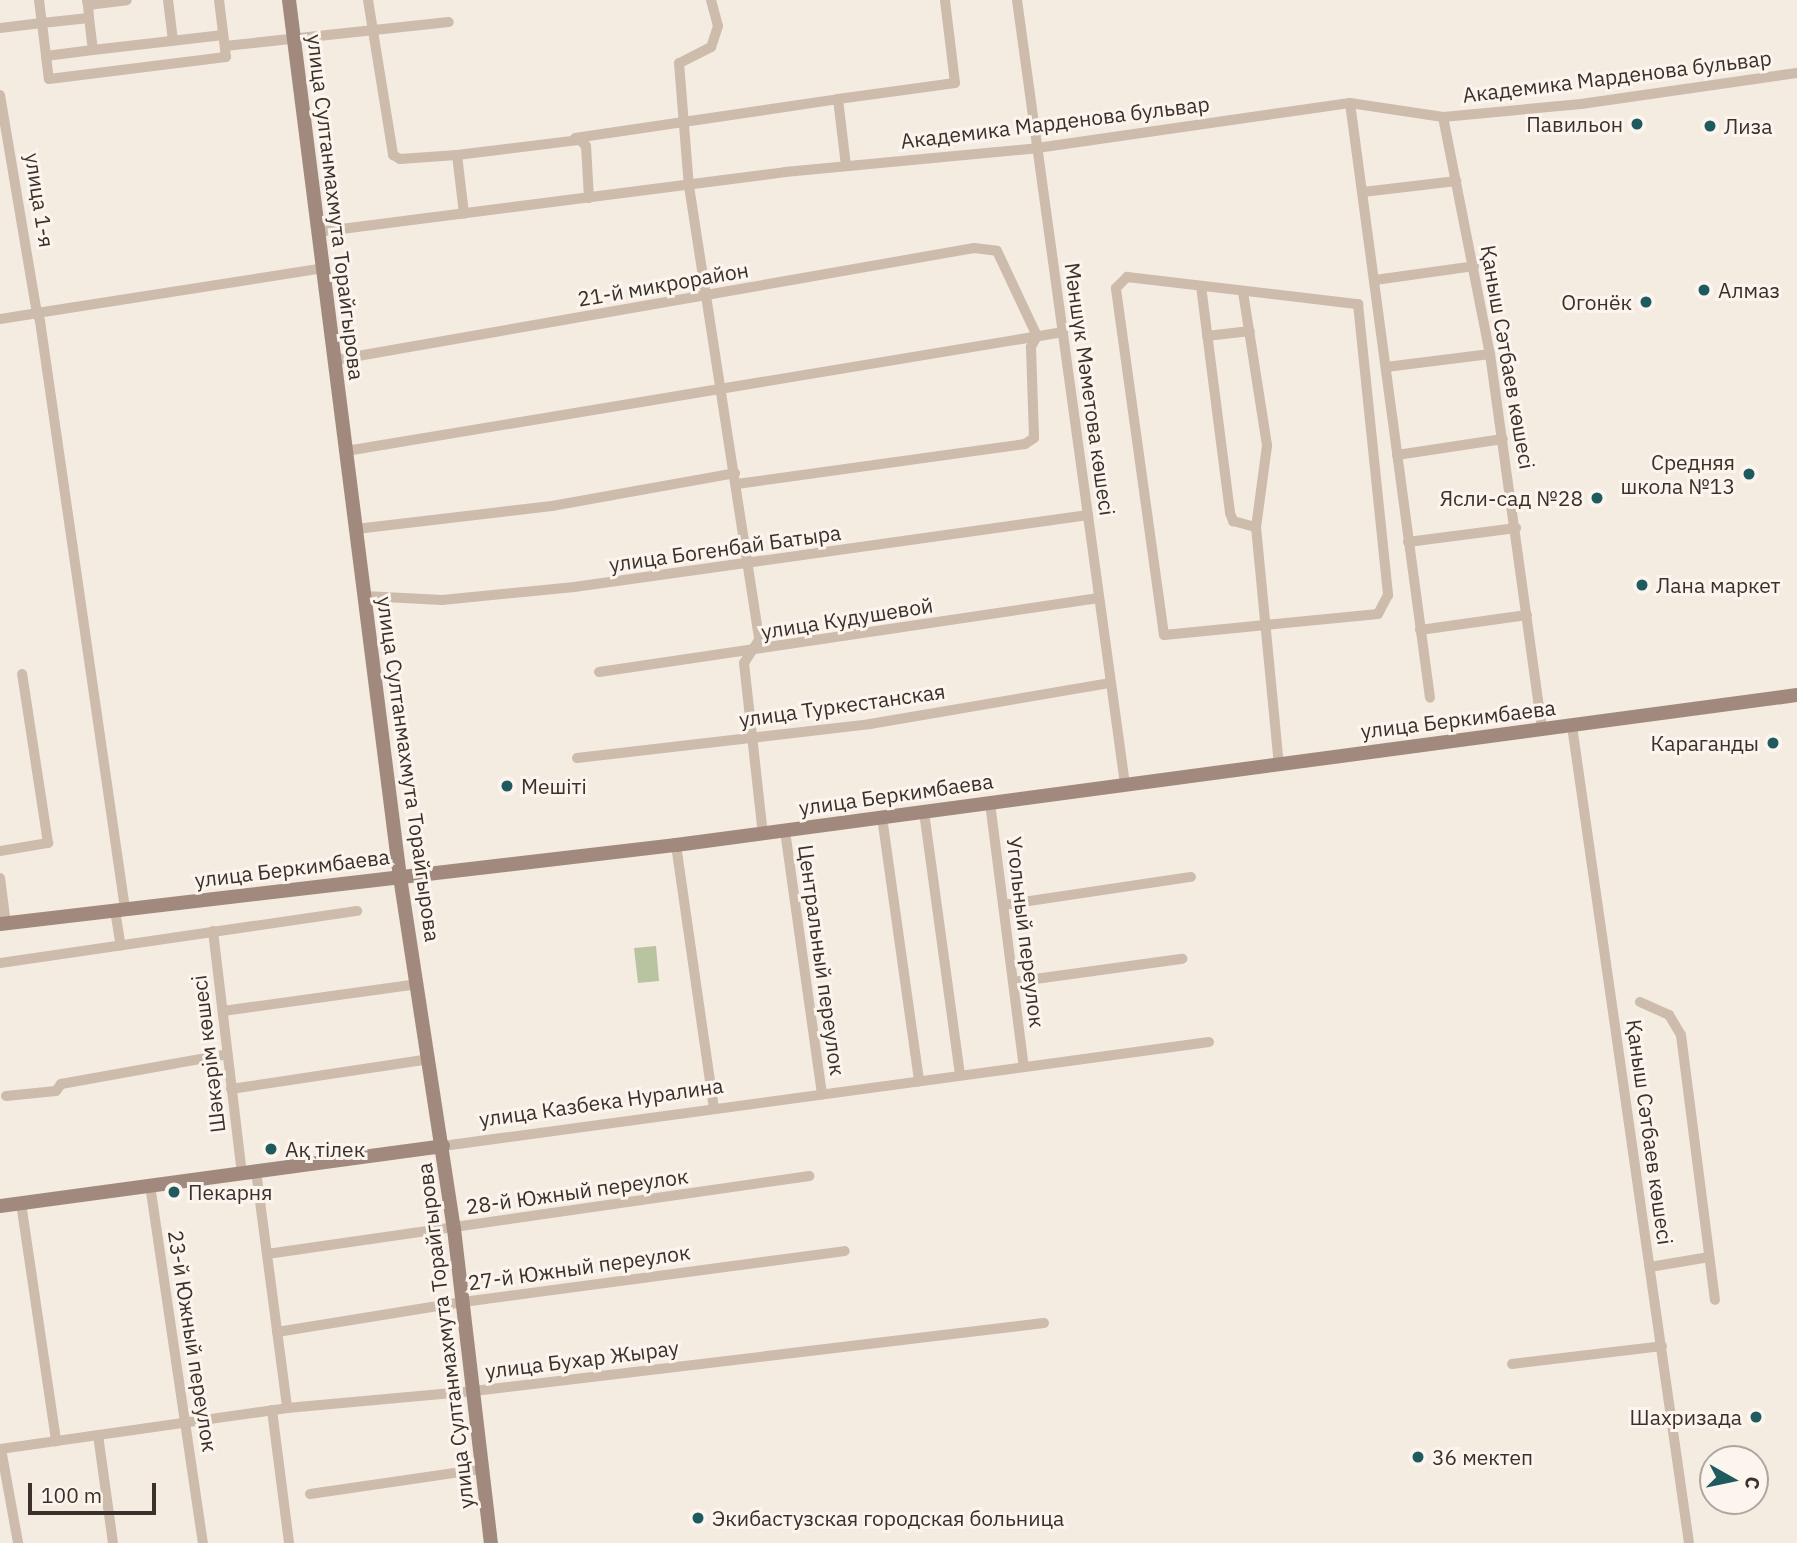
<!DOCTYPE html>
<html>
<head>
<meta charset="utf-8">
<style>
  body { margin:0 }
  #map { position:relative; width:1797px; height:1543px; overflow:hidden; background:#f4ebe1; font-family:"IBM Plex Sans",sans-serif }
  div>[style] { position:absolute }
  .green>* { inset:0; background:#b8c4a0 }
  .street>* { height:10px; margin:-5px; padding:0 5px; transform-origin:5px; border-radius:5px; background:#cdbbac }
  .secondary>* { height:14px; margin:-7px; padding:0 7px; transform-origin:7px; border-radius:7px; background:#a18a7d }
  .dots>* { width:19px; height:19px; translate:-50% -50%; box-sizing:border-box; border:4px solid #fbf5ee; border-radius:50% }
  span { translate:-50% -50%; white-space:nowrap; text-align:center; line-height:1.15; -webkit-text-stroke:6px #fbf5ee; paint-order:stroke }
  .street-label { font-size:21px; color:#3b302b }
  .poi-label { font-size:21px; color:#3b302b }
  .right { translate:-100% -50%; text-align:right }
  .left { translate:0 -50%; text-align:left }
  .north { position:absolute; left:1699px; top:1445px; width:70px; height:70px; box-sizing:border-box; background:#fbf5ee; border:2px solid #aea6a0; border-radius:50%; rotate:99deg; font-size:19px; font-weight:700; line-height:28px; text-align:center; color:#3b302b }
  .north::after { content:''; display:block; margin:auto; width:24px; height:32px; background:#1f5a5e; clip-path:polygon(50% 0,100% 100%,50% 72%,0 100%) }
  .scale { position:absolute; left:28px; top:1483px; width:128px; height:32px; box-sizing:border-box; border:4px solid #3b302b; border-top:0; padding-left:9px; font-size:21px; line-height:24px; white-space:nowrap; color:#3b302b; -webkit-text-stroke:5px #fbf5ee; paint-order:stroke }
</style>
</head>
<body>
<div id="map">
  <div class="green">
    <i style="clip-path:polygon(656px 946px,659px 981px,638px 983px,634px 948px)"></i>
  </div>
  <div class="street">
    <i style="left:39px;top:0;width:23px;rotate:83deg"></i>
    <i style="left:42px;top:23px;width:47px;rotate:-6.1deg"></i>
    <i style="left:89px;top:18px;width:13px;rotate:-94deg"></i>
    <i style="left:168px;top:0;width:41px;rotate:83deg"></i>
    <i style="left:368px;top:0;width:157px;rotate:80.8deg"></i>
    <i style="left:393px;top:155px;width:8px;rotate:30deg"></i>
    <i style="left:400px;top:159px;width:57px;rotate:-4deg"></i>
    <i style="left:457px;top:155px;width:124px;rotate:-7deg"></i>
    <i style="left:580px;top:140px;width:8px;rotate:45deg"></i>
    <i style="left:586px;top:146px;width:52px;rotate:86.7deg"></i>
    <i style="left:711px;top:0;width:27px;rotate:75deg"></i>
    <i style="left:718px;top:26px;width:22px;rotate:108deg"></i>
    <i style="left:711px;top:47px;width:36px;rotate:153deg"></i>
    <i style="left:679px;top:63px;width:123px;rotate:85.4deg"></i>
    <i style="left:689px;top:186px;width:459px;rotate:81.2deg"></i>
    <i style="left:759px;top:640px;width:27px;rotate:123deg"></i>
    <i style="left:744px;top:663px;width:172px;rotate:83.7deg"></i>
    <i style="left:1017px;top:0;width:791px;rotate:82.16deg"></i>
    <i style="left:87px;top:1px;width:4px;rotate:76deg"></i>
    <i style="left:88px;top:5px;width:39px;rotate:-7deg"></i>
    <i style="left:89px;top:18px;width:32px;rotate:83deg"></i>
    <i style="left:93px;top:50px;width:131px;rotate:-6.6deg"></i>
    <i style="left:0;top:28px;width:42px;rotate:-6.8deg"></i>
    <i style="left:42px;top:23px;width:33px;rotate:83deg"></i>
    <i style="left:46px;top:56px;width:47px;rotate:-7.3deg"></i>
    <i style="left:225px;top:46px;width:225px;rotate:-6.1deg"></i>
    <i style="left:46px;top:56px;width:23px;rotate:83deg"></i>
    <i style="left:49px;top:79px;width:178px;rotate:-7.1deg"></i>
    <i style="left:226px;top:57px;width:57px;rotate:-97deg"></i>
    <i style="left:0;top:95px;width:221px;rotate:80.4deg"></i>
    <i style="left:37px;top:313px;width:290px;rotate:-8.9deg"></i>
    <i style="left:1350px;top:103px;width:600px;rotate:82.34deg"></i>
    <i style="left:1443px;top:117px;width:242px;rotate:78.8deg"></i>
    <i style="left:1490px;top:354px;width:380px;rotate:82.1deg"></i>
    <i style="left:575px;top:138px;width:266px;rotate:-8.4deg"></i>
    <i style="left:457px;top:155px;width:59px;rotate:83.2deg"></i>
    <i style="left:846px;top:166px;width:67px;rotate:-96.8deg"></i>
    <i style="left:838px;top:99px;width:118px;rotate:-7.8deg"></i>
    <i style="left:955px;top:83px;width:84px;rotate:-96.9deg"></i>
    <i style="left:1363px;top:192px;width:94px;rotate:-6.7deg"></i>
    <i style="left:318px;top:232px;width:471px;rotate:-7.3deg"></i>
    <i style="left:785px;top:172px;width:253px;rotate:-5.4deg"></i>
    <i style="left:1037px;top:148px;width:316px;rotate:-8.2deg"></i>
    <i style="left:1350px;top:103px;width:94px;rotate:8.6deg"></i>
    <i style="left:1443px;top:117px;width:139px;rotate:-5.4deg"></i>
    <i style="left:1581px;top:104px;width:218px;rotate:-8.2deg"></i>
    <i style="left:1127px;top:277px;width:233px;rotate:6.7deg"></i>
    <i style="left:1358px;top:304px;width:293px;rotate:84.1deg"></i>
    <i style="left:1388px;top:595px;width:21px;rotate:118deg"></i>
    <i style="left:1378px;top:614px;width:215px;rotate:174.4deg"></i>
    <i style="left:1164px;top:635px;width:350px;rotate:-97.9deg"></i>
    <i style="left:1116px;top:288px;width:16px;rotate:-45deg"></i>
    <i style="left:1375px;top:280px;width:100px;rotate:-8deg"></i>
    <i style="left:1201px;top:286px;width:229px;rotate:82.7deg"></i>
    <i style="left:1230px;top:513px;width:9px;rotate:69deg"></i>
    <i style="left:1233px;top:521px;width:24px;rotate:15deg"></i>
    <i style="left:1243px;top:292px;width:156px;rotate:81.1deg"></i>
    <i style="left:1267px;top:446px;width:82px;rotate:97.7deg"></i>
    <i style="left:1256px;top:527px;width:238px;rotate:84.5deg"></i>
    <i style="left:0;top:319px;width:37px;rotate:-9deg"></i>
    <i style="left:37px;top:313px;width:9px;rotate:69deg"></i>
    <i style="left:40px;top:321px;width:594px;rotate:81.77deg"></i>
    <i style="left:1207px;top:336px;width:43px;rotate:-6.6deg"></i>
    <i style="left:335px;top:360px;width:649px;rotate:-9.94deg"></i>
    <i style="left:974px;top:248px;width:23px;rotate:7deg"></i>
    <i style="left:997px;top:251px;width:94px;rotate:64.8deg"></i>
    <i style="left:1037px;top:336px;width:13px;rotate:119deg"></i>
    <i style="left:1031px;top:347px;width:91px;rotate:88.1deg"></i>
    <i style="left:1034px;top:438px;width:11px;rotate:146deg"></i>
    <i style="left:1025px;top:444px;width:291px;rotate:172.1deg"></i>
    <i style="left:1386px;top:367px;width:105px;rotate:-7.1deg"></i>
    <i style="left:346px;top:451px;width:727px;rotate:-9.42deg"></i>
    <i style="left:1397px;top:455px;width:107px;rotate:-8.6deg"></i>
    <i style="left:356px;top:529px;width:197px;rotate:-6.7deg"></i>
    <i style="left:552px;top:506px;width:186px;rotate:-10.2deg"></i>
    <i style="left:1408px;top:542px;width:109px;rotate:-7.4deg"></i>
    <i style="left:365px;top:596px;width:77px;rotate:3deg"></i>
    <i style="left:442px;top:600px;width:133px;rotate:-5.6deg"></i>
    <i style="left:574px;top:587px;width:519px;rotate:-7.97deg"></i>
    <i style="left:1420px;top:630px;width:108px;rotate:-8deg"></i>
    <i style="left:599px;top:672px;width:505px;rotate:-8.42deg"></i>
    <i style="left:1572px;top:726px;width:825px;rotate:81.85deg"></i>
    <i style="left:577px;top:758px;width:295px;rotate:-6.6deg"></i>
    <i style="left:870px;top:724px;width:244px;rotate:-9.7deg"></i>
    <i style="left:990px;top:803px;width:266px;rotate:82.7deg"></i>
    <i style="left:924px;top:812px;width:266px;rotate:82.2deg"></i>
    <i style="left:882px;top:817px;width:267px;rotate:82deg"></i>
    <i style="left:785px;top:831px;width:266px;rotate:82deg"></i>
    <i style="left:676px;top:845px;width:266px;rotate:81.8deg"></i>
    <i style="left:0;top:851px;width:49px;rotate:-9.5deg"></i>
    <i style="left:48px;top:843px;width:171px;rotate:-98.7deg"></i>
    <i style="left:0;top:878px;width:46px;rotate:82.6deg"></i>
    <i style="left:1003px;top:905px;width:190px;rotate:-8.5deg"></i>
    <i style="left:115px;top:910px;width:36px;rotate:81deg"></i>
    <i style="left:213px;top:931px;width:244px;rotate:83.2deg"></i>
    <i style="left:0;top:963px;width:361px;rotate:-8.3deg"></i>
    <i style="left:1013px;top:982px;width:171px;rotate:-7.8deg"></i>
    <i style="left:1640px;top:1002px;width:32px;rotate:24deg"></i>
    <i style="left:1669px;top:1015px;width:23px;rotate:59deg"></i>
    <i style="left:1681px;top:1035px;width:267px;rotate:82.7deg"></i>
    <i style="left:223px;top:1011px;width:197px;rotate:-7.9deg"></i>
    <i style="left:231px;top:1089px;width:201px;rotate:-8.6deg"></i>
    <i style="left:6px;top:1096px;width:50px;rotate:-5.7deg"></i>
    <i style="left:56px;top:1091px;width:9px;rotate:-54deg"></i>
    <i style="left:61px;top:1084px;width:169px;rotate:-10.2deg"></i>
    <i style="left:443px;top:1146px;width:773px;rotate:-7.73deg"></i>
    <i style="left:256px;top:1171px;width:239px;rotate:82.5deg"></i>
    <i style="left:150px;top:1185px;width:362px;rotate:81.6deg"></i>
    <i style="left:21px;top:1203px;width:241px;rotate:81.6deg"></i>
    <i style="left:267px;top:1254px;width:548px;rotate:-8.19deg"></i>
    <i style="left:1650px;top:1267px;width:60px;rotate:-9.6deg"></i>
    <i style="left:277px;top:1332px;width:188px;rotate:-9.2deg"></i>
    <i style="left:463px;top:1302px;width:385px;rotate:-7.6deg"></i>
    <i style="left:1512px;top:1364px;width:151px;rotate:-6.8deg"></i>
    <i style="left:272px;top:1410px;width:134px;rotate:82.7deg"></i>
    <i style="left:98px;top:1435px;width:109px;rotate:82.1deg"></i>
    <i style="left:0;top:1449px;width:290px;rotate:-8.1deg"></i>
    <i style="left:287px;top:1408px;width:188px;rotate:-5.2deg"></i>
    <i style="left:474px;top:1391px;width:574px;rotate:-6.8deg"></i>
    <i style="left:1px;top:1449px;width:96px;rotate:79.7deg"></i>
    <i style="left:310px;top:1494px;width:174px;rotate:-8.3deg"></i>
  </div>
  <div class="secondary">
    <i style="left:289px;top:0;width:884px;rotate:82.79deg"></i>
    <i style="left:400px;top:877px;width:356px;rotate:81.3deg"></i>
    <i style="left:454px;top:1229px;width:316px;rotate:83.3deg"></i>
    <i style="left:0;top:924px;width:681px;rotate:-6.67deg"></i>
    <i style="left:676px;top:845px;width:1131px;rotate:-7.62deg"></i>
    <i style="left:0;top:1206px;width:447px;rotate:-7.7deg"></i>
  </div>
  <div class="dots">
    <i style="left:1637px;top:124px;background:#1f5a5e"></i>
    <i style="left:1710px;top:126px;background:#1f5a5e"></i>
    <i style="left:1704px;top:290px;background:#1f5a5e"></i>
    <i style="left:1646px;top:302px;background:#1f5a5e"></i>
    <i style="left:1749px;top:474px;background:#1f5a5e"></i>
    <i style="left:1597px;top:498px;background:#1f5a5e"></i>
    <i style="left:1642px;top:585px;background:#1f5a5e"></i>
    <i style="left:1773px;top:743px;background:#1f5a5e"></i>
    <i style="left:507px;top:786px;background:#1f5a5e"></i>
    <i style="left:271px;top:1149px;background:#1f5a5e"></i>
    <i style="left:174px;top:1192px;background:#1f5a5e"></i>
    <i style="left:1756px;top:1417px;background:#1f5a5e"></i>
    <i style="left:1418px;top:1457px;background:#1f5a5e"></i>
    <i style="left:698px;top:1518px;background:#1f5a5e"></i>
  </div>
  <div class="street-label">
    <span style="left:1617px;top:76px;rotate:-7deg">Академика Марденова бульвар</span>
    <span style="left:1055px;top:122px;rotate:-7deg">Академика Марденова бульвар</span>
    <span style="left:40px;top:200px;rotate:81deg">улица 1-я</span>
    <span style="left:336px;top:207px;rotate:83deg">улица Султанмахмута Торайгырова</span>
    <span style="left:663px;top:284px;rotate:-10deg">21-й микрорайон</span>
    <span style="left:1508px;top:357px;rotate:80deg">Қаныш Сәтбаев көшесі</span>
    <span style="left:1090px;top:389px;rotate:82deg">Мәншүк Мәметова көшесі</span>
    <span style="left:725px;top:548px;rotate:-8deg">улица Богенбай Батыра</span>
    <span style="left:847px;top:618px;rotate:-9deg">улица Кудушевой</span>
    <span style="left:842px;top:705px;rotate:-8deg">улица Туркестанская</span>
    <span style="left:1458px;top:719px;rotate:-7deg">улица Беркимбаева</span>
    <span style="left:409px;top:769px;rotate:82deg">улица Султанмахмута Торайгырова</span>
    <span style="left:896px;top:794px;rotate:-8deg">улица Беркимбаева</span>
    <span style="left:292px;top:868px;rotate:-7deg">улица Беркимбаева</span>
    <span style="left:1026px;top:932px;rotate:83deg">Угольный переулок</span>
    <span style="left:822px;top:960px;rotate:82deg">Центральный переулок</span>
    <span style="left:208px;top:1054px;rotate:-97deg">Шәкәрім көшесі</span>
    <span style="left:601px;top:1102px;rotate:-8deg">улица Казбека Нуралина</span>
    <span style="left:1650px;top:1132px;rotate:82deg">Қаныш Сәтбаев көшесі</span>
    <span style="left:577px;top:1191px;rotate:-8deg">28-й Южный переулок</span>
    <span style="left:579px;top:1267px;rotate:-8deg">27-й Южный переулок</span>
    <span style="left:445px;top:1336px;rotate:-97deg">улица Султанмахмута Торайгырова</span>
    <span style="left:193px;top:1341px;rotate:81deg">23-й Южный переулок</span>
    <span style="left:582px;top:1359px;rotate:-7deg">улица Бухар Жырау</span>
  </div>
  <div class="poi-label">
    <span class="right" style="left:1623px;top:124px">Павильон</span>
    <span class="left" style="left:1724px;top:126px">Лиза</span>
    <span class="left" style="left:1718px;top:290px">Алмаз</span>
    <span class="right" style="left:1632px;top:302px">Огонёк</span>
    <span class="right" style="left:1735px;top:474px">Средняя<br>школа №13</span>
    <span class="right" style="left:1583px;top:498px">Ясли-сад №28</span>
    <span class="left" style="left:1656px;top:585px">Лана маркет</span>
    <span class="right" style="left:1759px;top:743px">Караганды</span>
    <span class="left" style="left:521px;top:786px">Мешіті</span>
    <span class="left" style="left:285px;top:1149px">Ақ тілек</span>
    <span class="left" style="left:188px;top:1192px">Пекарня</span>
    <span class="right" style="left:1742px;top:1417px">Шахризада</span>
    <span class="left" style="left:1432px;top:1457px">36 мектеп</span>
    <span class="left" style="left:712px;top:1518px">Экибастузская городская больница</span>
  </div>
  <div class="north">С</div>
  <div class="scale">100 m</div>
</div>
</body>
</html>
